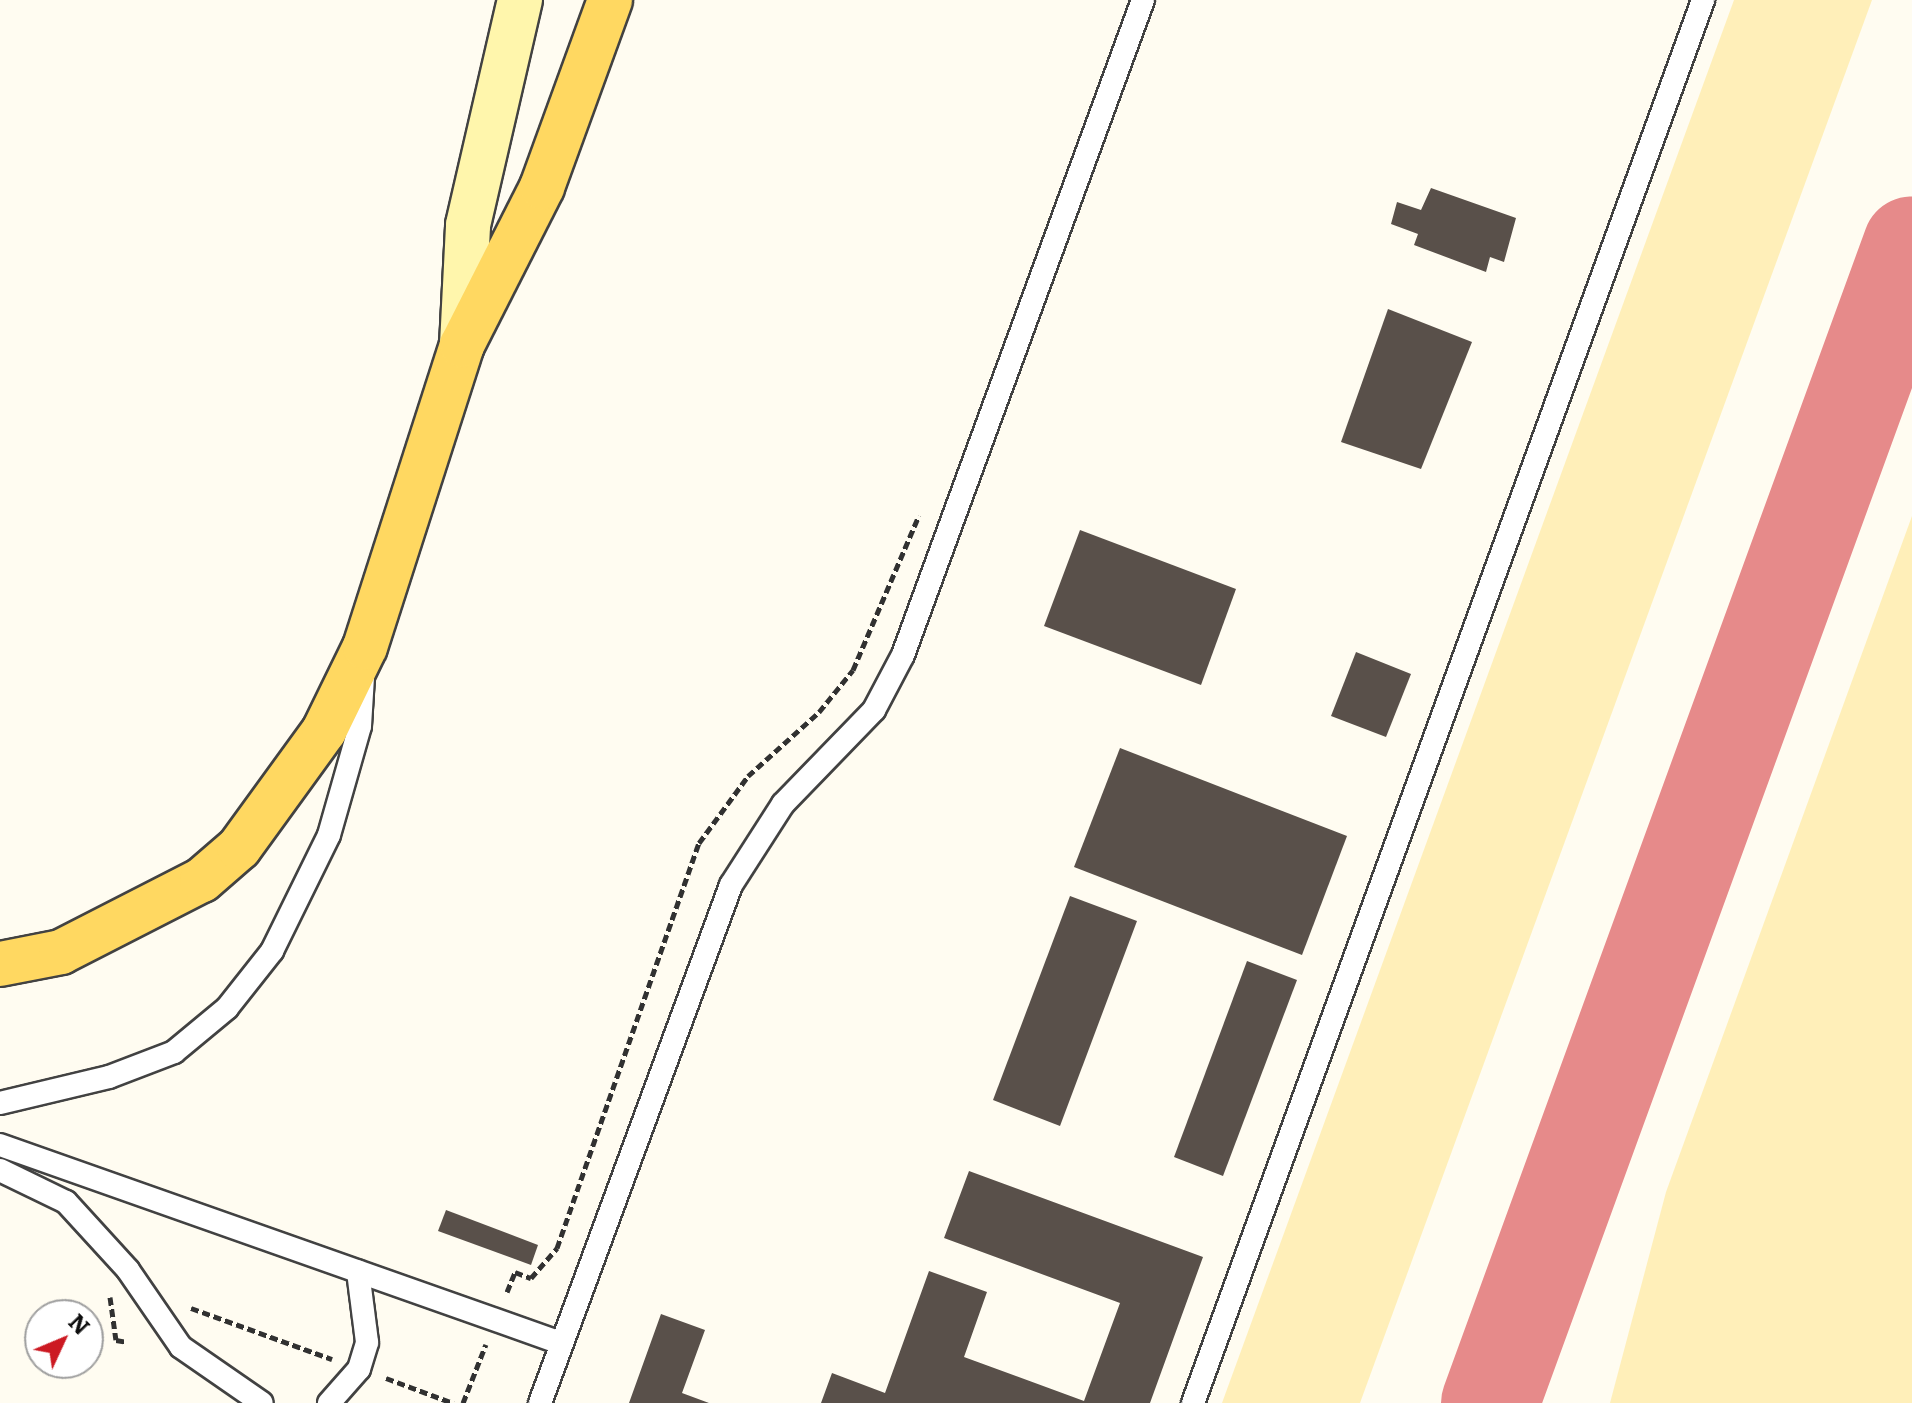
<!DOCTYPE html>
<style>
body{margin:0}
#map{position:relative;width:1912px;height:1403px;overflow:hidden;background:#fffcf1;font-family:Literata,serif}
div>[style]{position:absolute}
.sand>*{inset:0;background:#ffefb9}
.taxiway>*{height:98px;margin:-49px;padding:0 49px;transform-origin:49px;border-radius:49px;background:#e68a8a}
.building>*{inset:0;background:#59504a}
.path>*{height:5px;margin-top:-2.5px;transform-origin:0;background:repeating-linear-gradient(90deg,#313131 0 8px,transparent 0 12px)}
.roads{filter:drop-shadow(2px 0 #424242) drop-shadow(-2px 0 #424242) drop-shadow(0 2px #424242) drop-shadow(0 -2px #424242)}
.lane>*{height:22px;margin:-11px;padding:0 11px;transform-origin:11px;border-radius:11px;background:#fff}
.secondary>*{height:44px;margin:-22px;padding:0 22px;transform-origin:22px;border-radius:22px;background:#fff6ac}
.primary>*{height:44px;margin:-22px;padding:0 22px;transform-origin:22px;border-radius:22px;background:#ffd861}
span{translate:-50% -50%;white-space:nowrap;text-align:center;line-height:1.15;-webkit-text-stroke:8px #fff;paint-order:stroke}
.north{position:absolute;left:24px;top:1299px;width:80px;height:80px;box-sizing:border-box;background:#fff;border:2px solid #9f9f9f;border-radius:50%;rotate:46deg;font-size:22px;font-weight:700;line-height:32px;text-align:center;color:#0f0f0f}
.north::after{content:'';display:block;margin:auto;width:28px;height:36px;background:#cc1922;clip-path:polygon(50% 0,100% 100%,50% 72%,0 100%)}
</style>
<div id="map">
<div class="sand">
<i style="clip-path:polygon(1734px 0,1872px 0,1360px 1403px,1222px 1403px)"></i>
<i style="clip-path:polygon(1912px 516px,1912px 1403px,1610px 1403px,1666px 1192px)"></i>
</div>
<div class="taxiway">
<i style="left:1490px;top:1403px;width:1232px;rotate:-69.98deg"></i>
</div>
<div class="building">
<i style="clip-path:polygon(1431px 188px,1516px 218px,1504px 262px,1490px 257px,1486px 272px,1414px 245px,1418px 234px,1391px 224px,1397px 202px,1421px 210px)"></i>
<i style="clip-path:polygon(1388px 309px,1472px 342px,1421px 469px,1341px 442px)"></i>
<i style="clip-path:polygon(1080px 530px,1236px 589px,1201px 685px,1044px 626px)"></i>
<i style="clip-path:polygon(1356px 652px,1411px 674px,1386px 737px,1331px 716px)"></i>
<i style="clip-path:polygon(1120px 748px,1347px 836px,1302px 955px,1074px 867px)"></i>
<i style="clip-path:polygon(1070px 896px,1137px 921px,1060px 1126px,993px 1100px)"></i>
<i style="clip-path:polygon(1247px 961px,1297px 980px,1223px 1176px,1174px 1157px)"></i>
<i style="clip-path:polygon(969px 1171px,1203px 1257px,1150px 1403px,821px 1403px,832px 1373px,885px 1393px,929px 1271px,987px 1292px,964px 1357px,1084px 1401px,1120px 1303px,944px 1238px)"></i>
<i style="clip-path:polygon(446px 1210px,538px 1245px,531px 1265px,438px 1231px)"></i>
<i style="clip-path:polygon(661px 1314px,705px 1330px,682px 1393px,709px 1403px,629px 1403px)"></i>
</div>
<div class="path">
<i style="left:507px;top:1292px;width:22px;rotate:-68deg"></i>
<i style="left:515px;top:1272px;width:17px;rotate:21deg"></i>
<i style="left:531px;top:1278px;width:40px;rotate:-49deg"></i>
<i style="left:557px;top:1248px;width:429px;rotate:-70.7deg"></i>
<i style="left:699px;top:843px;width:83px;rotate:-53.8deg"></i>
<i style="left:748px;top:776px;width:96px;rotate:-42deg"></i>
<i style="left:819px;top:712px;width:54px;rotate:-51deg"></i>
<i style="left:853px;top:670px;width:168px;rotate:-66.9deg"></i>
<i style="left:110px;top:1297px;width:43px;rotate:82.1deg"></i>
<i style="left:116px;top:1340px;width:11px;rotate:10deg"></i>
<i style="left:191px;top:1308px;width:150px;rotate:19.9deg"></i>
<i style="left:386px;top:1378px;width:72px;rotate:20.5deg"></i>
<i style="left:463px;top:1403px;width:63px;rotate:-68.7deg"></i>
</div>
<div class="roads">
<div class="lane">
<i style="left:0;top:1103px;width:112px;rotate:-13.4deg"></i>
<i style="left:109px;top:1077px;width:70px;rotate:-21deg"></i>
<i style="left:174px;top:1052px;width:69px;rotate:-39.7deg"></i>
<i style="left:227px;top:1008px;width:73px;rotate:-51.7deg"></i>
<i style="left:272px;top:951px;width:129px;rotate:-63.8deg"></i>
<i style="left:329px;top:835px;width:113px;rotate:-74.1deg"></i>
<i style="left:360px;top:726px;width:49px;rotate:-86.5deg"></i>
<i style="left:0;top:1145px;width:595px;rotate:19.44deg"></i>
<i style="left:0;top:1170px;width:73px;rotate:25.9deg"></i>
<i style="left:66px;top:1202px;width:92px;rotate:47.6deg"></i>
<i style="left:128px;top:1270px;width:93px;rotate:55.5deg"></i>
<i style="left:181px;top:1347px;width:98px;rotate:34.7deg"></i>
<i style="left:329px;top:1403px;width:45px;rotate:-48.6deg"></i>
<i style="left:359px;top:1369px;width:28px;rotate:-73deg"></i>
<i style="left:367px;top:1342px;width:71px;rotate:-97.3deg"></i>
<i style="left:540px;top:1403px;width:552px;rotate:-69.76deg"></i>
<i style="left:731px;top:885px;width:96px;rotate:-57.3deg"></i>
<i style="left:783px;top:804px;width:131px;rotate:-45.9deg"></i>
<i style="left:874px;top:710px;width:62px;rotate:-62.2deg"></i>
<i style="left:903px;top:655px;width:698px;rotate:-69.88deg"></i>
<i style="left:1193px;top:1403px;width:1493px;rotate:-70.02deg"></i>
</div>
<div class="secondary">
<i style="left:462px;top:345px;width:120px;rotate:-87.1deg"></i>
<i style="left:468px;top:225px;width:231px;rotate:-77deg"></i>
</div>
<div class="primary">
<i style="left:0;top:964px;width:62px;rotate:-11.1deg"></i>
<i style="left:61px;top:952px;width:158px;rotate:-27.1deg"></i>
<i style="left:202px;top:880px;width:49px;rotate:-40.9deg"></i>
<i style="left:239px;top:848px;width:145px;rotate:-54deg"></i>
<i style="left:324px;top:731px;width:93px;rotate:-64deg"></i>
<i style="left:365px;top:647px;width:317px;rotate:-72.2deg"></i>
<i style="left:462px;top:345px;width:177px;rotate:-63.1deg"></i>
<i style="left:542px;top:187px;width:199px;rotate:-70deg"></i>
</div>
</div>
<div class="north">N</div>
</div>
